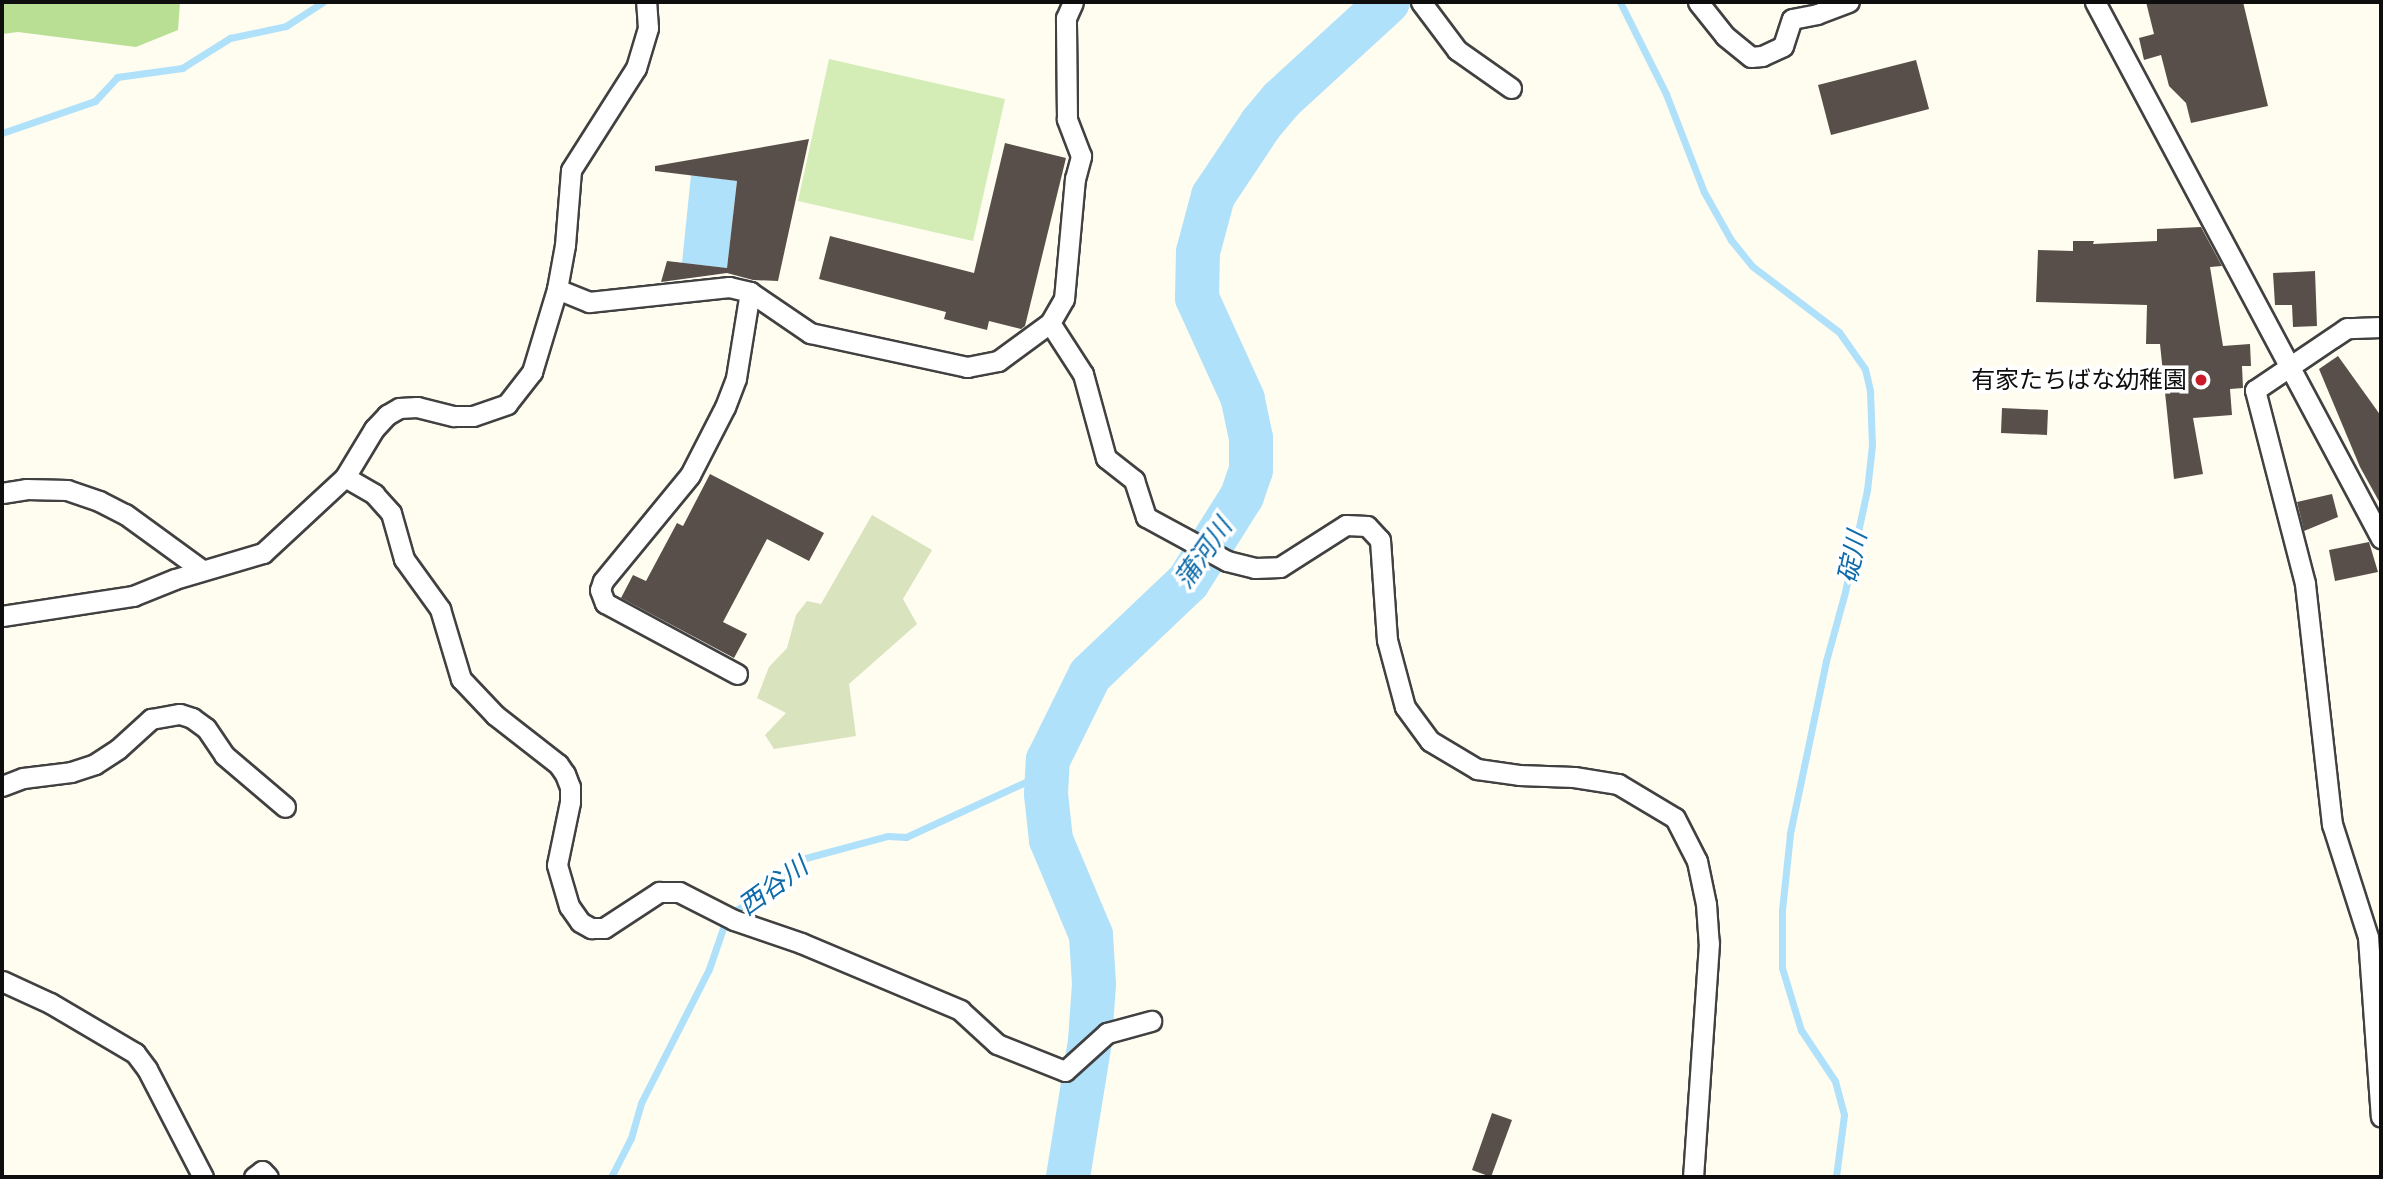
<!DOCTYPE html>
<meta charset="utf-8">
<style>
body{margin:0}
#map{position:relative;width:2383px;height:1179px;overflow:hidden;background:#fffcf0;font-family:"IBM Plex Serif","Noto Sans JP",serif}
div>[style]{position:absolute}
.green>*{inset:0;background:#d4edb6}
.forest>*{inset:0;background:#b8df94}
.cemetery>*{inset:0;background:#d9e3be}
.water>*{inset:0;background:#b0e1fb}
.stream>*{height:7px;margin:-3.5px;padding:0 3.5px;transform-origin:3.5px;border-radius:3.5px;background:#b0e1fb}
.river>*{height:44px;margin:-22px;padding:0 22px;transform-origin:22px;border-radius:22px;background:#b0e1fb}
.building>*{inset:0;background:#584f4a}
.roads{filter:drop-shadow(2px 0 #414141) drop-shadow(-2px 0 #414141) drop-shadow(0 2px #414141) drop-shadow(0 -2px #414141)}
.street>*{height:19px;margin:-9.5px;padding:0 9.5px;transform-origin:9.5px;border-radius:9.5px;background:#fff}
.dots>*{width:19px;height:19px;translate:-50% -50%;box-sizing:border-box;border:4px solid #fff;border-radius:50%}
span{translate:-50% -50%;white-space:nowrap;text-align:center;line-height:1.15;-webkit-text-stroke:7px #fff;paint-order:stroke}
.poi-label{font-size:24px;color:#0e0e0e}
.right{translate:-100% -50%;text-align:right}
.water-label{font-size:26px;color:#0d6baa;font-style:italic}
.frame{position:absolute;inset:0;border:4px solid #0e0e0e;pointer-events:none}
</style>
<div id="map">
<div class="green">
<i style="clip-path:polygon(829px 59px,1005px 99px,973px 241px,798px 201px)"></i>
</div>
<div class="forest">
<i style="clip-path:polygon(2px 2px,180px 2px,178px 30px,136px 47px,18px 32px,2px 34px)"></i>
</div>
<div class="cemetery">
<i style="clip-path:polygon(872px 515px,932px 550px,903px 599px,917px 624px,849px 684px,856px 736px,774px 749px,765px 735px,786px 713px,757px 698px,769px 667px,787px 648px,796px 615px,807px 601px,821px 604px)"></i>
</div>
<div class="water">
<i style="clip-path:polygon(691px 175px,737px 181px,727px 268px,682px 263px)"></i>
</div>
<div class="stream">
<i style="left:1620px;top:2px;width:103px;rotate:63.4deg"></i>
<i style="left:1666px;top:94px;width:105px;rotate:68.8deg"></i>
<i style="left:1704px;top:192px;width:55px;rotate:60.6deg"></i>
<i style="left:1731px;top:240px;width:33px;rotate:51deg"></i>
<i style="left:1752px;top:266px;width:109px;rotate:37.2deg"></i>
<i style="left:1839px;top:332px;width:45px;rotate:54.9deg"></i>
<i style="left:1865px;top:369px;width:23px;rotate:77deg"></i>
<i style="left:1870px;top:391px;width:54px;rotate:87.9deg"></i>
<i style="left:1872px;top:445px;width:45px;rotate:96.3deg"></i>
<i style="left:1867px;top:490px;width:104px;rotate:102.2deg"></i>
<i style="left:1845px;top:592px;width:72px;rotate:105.4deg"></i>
<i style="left:1826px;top:661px;width:177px;rotate:101.8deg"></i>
<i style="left:1790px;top:834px;width:76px;rotate:96deg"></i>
<i style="left:1782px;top:910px;width:58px;rotate:90deg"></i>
<i style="left:1782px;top:968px;width:65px;rotate:73deg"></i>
<i style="left:1801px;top:1030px;width:61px;rotate:56.3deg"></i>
<i style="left:1835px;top:1081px;width:35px;rotate:75deg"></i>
<i style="left:1844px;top:1115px;width:63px;rotate:97.4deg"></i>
<i style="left:2px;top:133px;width:98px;rotate:-19deg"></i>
<i style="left:95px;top:101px;width:33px;rotate:-47deg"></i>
<i style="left:117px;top:77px;width:66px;rotate:-7.9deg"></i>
<i style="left:182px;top:68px;width:57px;rotate:-32deg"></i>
<i style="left:230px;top:38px;width:57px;rotate:-12.1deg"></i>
<i style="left:286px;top:26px;width:44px;rotate:-33deg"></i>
<i style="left:611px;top:1177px;width:44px;rotate:-62.9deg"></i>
<i style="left:631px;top:1138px;width:36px;rotate:-74deg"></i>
<i style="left:641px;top:1103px;width:150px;rotate:-63.1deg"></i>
<i style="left:709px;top:969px;width:43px;rotate:-71.1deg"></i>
<i style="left:723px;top:928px;width:22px;rotate:-54deg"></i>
<i style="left:736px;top:910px;width:38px;rotate:-29deg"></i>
<i style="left:769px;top:892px;width:31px;rotate:-52deg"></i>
<i style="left:788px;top:868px;width:17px;rotate:-33deg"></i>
<i style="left:802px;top:859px;width:89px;rotate:-15deg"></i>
<i style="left:888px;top:836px;width:18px;rotate:3deg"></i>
<i style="left:906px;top:837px;width:153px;rotate:-24.7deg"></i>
</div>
<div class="river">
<i style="left:1068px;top:1177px;width:138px;rotate:-80.8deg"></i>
<i style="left:1090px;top:1041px;width:57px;rotate:-86deg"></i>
<i style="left:1094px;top:984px;width:49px;rotate:-93.5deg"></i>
<i style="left:1091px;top:935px;width:103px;rotate:-112.8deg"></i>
<i style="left:1051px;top:840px;width:46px;rotate:-96.2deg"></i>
<i style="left:1046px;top:794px;width:34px;rotate:-87deg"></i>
<i style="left:1048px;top:760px;width:95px;rotate:-63.7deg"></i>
<i style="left:1090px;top:675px;width:135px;rotate:-43.5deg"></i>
<i style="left:1188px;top:582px;width:102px;rotate:-57.9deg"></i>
<i style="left:1242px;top:496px;width:28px;rotate:-71deg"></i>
<i style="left:1251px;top:470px;width:32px;rotate:-90deg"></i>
<i style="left:1251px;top:438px;width:40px;rotate:-102deg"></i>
<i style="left:1243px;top:399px;width:111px;rotate:-114.5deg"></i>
<i style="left:1197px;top:298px;width:46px;rotate:-88.8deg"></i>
<i style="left:1198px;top:252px;width:58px;rotate:-75deg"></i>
<i style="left:1213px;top:196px;width:87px;rotate:-56.3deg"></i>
<i style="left:1261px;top:124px;width:31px;rotate:-50deg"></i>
<i style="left:1281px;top:100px;width:145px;rotate:-42.5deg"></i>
</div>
<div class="building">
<i style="clip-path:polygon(2146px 2px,2243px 2px,2268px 106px,2191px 123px,2186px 103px,2169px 86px,2161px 55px,2144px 60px,2139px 38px,2154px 34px)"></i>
<i style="clip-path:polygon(1916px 60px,1929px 109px,1831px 135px,1818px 85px)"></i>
<i style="clip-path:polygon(809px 139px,778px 281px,753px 280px,727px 273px,661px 282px,667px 261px,727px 268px,737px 181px,655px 171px,655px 166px)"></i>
<i style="clip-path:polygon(1005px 143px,1066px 158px,1025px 326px,1021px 329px,989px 321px,987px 330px,944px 319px,946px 312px,819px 279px,830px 236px,974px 273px)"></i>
<i style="clip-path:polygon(2201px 227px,2222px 266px,2210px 267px,2223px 346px,2250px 344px,2251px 366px,2242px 366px,2243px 388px,2230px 389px,2232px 415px,2193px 418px,2203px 474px,2174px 479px,2160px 344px,2146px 344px,2147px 305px,2036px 302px,2038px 250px,2073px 251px,2073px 241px,2094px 241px,2093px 244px,2157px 241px,2157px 229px)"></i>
<i style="clip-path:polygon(2315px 271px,2317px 326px,2293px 327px,2292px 305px,2275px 305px,2273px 273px)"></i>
<i style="clip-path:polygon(2338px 356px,2381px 416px,2381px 505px,2360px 467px,2319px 369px)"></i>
<i style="clip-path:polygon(2002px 408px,2048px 410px,2047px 435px,2001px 433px)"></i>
<i style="clip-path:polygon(710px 474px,824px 533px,809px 561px,767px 539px,723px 622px,747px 634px,734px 658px,621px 598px,633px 575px,646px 581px,677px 523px,683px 526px)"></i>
<i style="clip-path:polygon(2332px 494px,2338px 517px,2304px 531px,2297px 502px)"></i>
<i style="clip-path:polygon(2369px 542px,2378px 572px,2335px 581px,2329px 550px)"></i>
<i style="clip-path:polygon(1492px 1113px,1512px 1120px,1491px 1177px,1472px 1170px)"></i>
</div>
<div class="roads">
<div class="street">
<i style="left:1421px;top:2px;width:60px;rotate:53.1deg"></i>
<i style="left:1457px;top:50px;width:66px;rotate:35.1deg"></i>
<i style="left:1698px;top:2px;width:43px;rotate:51.5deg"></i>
<i style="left:1725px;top:36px;width:33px;rotate:39deg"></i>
<i style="left:1751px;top:57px;width:11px;rotate:-5deg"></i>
<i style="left:1762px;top:56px;width:23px;rotate:-25deg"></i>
<i style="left:1783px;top:46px;width:28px;rotate:-72deg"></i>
<i style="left:1792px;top:19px;width:25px;rotate:-11deg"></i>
<i style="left:1817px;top:14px;width:34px;rotate:-21deg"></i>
<i style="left:2095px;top:2px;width:608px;rotate:61.92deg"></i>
<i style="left:557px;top:289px;width:35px;rotate:22deg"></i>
<i style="left:589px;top:302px;width:141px;rotate:-6.1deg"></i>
<i style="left:729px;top:287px;width:22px;rotate:13deg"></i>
<i style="left:750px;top:292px;width:73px;rotate:34.3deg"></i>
<i style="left:810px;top:333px;width:161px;rotate:12.2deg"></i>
<i style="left:967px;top:367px;width:32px;rotate:-11deg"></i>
<i style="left:998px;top:361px;width:64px;rotate:-36.2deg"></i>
<i style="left:1050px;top:323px;width:61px;rotate:57.1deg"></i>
<i style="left:1083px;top:374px;width:87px;rotate:74.7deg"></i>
<i style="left:1106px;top:458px;width:36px;rotate:38deg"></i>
<i style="left:1134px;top:480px;width:39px;rotate:72deg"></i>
<i style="left:1146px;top:517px;width:92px;rotate:28.5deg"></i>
<i style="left:1227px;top:561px;width:29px;rotate:14deg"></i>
<i style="left:1255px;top:568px;width:25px;rotate:-2deg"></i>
<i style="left:1280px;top:567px;width:78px;rotate:-32.5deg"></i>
<i style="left:1346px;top:525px;width:21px;rotate:3deg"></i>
<i style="left:1367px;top:526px;width:19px;rotate:47deg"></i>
<i style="left:1380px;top:540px;width:100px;rotate:86deg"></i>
<i style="left:1387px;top:640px;width:69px;rotate:75deg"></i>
<i style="left:1405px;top:707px;width:42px;rotate:53.7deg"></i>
<i style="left:1430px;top:741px;width:55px;rotate:30.8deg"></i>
<i style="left:1477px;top:769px;width:42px;rotate:8.1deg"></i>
<i style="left:1519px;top:775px;width:55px;rotate:2.1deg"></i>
<i style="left:1574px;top:777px;width:45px;rotate:9deg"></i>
<i style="left:1618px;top:784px;width:66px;rotate:30.8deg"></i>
<i style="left:1675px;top:818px;width:48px;rotate:62.9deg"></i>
<i style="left:1697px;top:861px;width:44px;rotate:78.2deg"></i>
<i style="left:1706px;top:904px;width:39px;rotate:86deg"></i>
<i style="left:1709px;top:943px;width:235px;rotate:93.9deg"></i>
<i style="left:1050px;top:323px;width:28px;rotate:-60deg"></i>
<i style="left:1064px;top:299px;width:121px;rotate:-84.8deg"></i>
<i style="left:1075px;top:179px;width:24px;rotate:-75deg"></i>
<i style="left:1081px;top:156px;width:40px;rotate:-111deg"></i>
<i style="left:1067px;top:119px;width:101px;rotate:-90.6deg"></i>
<i style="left:1066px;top:18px;width:17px;rotate:-66deg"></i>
<i style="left:2381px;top:327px;width:34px;rotate:178deg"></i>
<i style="left:2347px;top:328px;width:111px;rotate:146deg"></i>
<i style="left:2255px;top:390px;width:200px;rotate:75.5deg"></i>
<i style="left:2305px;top:584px;width:242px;rotate:83.6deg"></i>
<i style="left:2332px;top:824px;width:119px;rotate:72.3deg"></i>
<i style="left:2368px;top:937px;width:180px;rotate:85.9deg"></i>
<i style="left:345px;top:477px;width:34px;rotate:30deg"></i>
<i style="left:374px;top:494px;width:25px;rotate:48deg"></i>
<i style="left:391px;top:513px;width:48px;rotate:74.2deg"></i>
<i style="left:404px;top:559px;width:62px;rotate:54.2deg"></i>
<i style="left:440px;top:609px;width:73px;rotate:73.3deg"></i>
<i style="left:461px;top:679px;width:50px;rotate:46.6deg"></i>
<i style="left:495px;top:715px;width:80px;rotate:37.9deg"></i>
<i style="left:558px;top:764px;width:12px;rotate:55deg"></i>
<i style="left:565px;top:774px;width:14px;rotate:69deg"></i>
<i style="left:570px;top:787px;width:15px;rotate:90deg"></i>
<i style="left:570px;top:802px;width:64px;rotate:101.7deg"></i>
<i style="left:557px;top:865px;width:43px;rotate:73.7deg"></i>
<i style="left:569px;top:906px;width:19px;rotate:55deg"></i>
<i style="left:580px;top:922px;width:13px;rotate:29deg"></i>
<i style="left:591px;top:928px;width:13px"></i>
<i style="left:604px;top:928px;width:66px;rotate:-33.2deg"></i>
<i style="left:659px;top:892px;width:20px"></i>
<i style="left:679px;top:892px;width:62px;rotate:27deg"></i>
<i style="left:734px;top:920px;width:71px;rotate:18.9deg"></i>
<i style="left:801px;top:943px;width:173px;rotate:22.8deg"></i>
<i style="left:960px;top:1010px;width:50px;rotate:42.6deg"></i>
<i style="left:997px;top:1044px;width:73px;rotate:21.7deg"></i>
<i style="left:1065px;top:1071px;width:57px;rotate:-42.1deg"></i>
<i style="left:1107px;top:1033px;width:46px;rotate:-15.3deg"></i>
<i style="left:2px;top:493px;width:24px;rotate:-9deg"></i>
<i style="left:26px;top:489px;width:41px;rotate:1.4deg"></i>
<i style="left:67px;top:490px;width:34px;rotate:19deg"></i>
<i style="left:99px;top:501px;width:29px;rotate:27deg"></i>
<i style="left:125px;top:514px;width:95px;rotate:36deg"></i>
<i style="left:2px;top:616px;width:133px;rotate:-8.7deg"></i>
<i style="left:133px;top:596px;width:45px;rotate:-22deg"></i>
<i style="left:175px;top:579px;width:92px;rotate:-16.5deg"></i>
<i style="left:263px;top:553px;width:112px;rotate:-42.8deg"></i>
<i style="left:345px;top:477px;width:56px;rotate:-58.9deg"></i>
<i style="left:374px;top:429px;width:19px;rotate:-47deg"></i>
<i style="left:387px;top:415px;width:14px;rotate:-30deg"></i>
<i style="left:399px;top:408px;width:18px;rotate:-3deg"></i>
<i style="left:417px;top:407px;width:38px;rotate:14deg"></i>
<i style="left:454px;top:416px;width:19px"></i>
<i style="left:473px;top:416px;width:36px;rotate:-19deg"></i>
<i style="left:507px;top:404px;width:41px;rotate:-52deg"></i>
<i style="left:532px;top:372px;width:87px;rotate:-73.2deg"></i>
<i style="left:557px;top:289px;width:45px;rotate:-79.7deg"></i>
<i style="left:565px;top:245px;width:75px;rotate:-85.4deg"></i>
<i style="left:571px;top:170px;width:121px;rotate:-57.5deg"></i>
<i style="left:636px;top:68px;width:42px;rotate:-73.3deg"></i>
<i style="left:648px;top:28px;width:26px;rotate:-94deg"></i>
<i style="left:737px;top:674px;width:150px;rotate:-151.7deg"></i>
<i style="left:605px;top:603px;width:14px;rotate:-111deg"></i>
<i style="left:600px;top:590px;width:9px;rotate:-72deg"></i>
<i style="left:603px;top:581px;width:137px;rotate:-50.6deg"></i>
<i style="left:690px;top:475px;width:76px;rotate:-62.8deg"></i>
<i style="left:725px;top:407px;width:31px;rotate:-69deg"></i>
<i style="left:736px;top:378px;width:87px;rotate:-80.8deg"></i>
<i style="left:2px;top:786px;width:22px;rotate:-21deg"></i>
<i style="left:23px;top:778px;width:48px;rotate:-7.1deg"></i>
<i style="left:71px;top:772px;width:25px;rotate:-18deg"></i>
<i style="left:95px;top:764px;width:27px;rotate:-33deg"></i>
<i style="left:118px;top:749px;width:45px;rotate:-42.3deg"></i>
<i style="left:151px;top:719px;width:29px;rotate:-10deg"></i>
<i style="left:180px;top:714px;width:13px;rotate:18deg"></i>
<i style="left:192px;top:718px;width:17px;rotate:36deg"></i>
<i style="left:206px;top:728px;width:32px;rotate:56deg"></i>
<i style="left:224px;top:755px;width:80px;rotate:40.4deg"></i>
<i style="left:2px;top:981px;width:53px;rotate:24.6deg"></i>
<i style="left:50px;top:1003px;width:99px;rotate:30.5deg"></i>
<i style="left:135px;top:1053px;width:20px;rotate:53deg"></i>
<i style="left:147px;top:1069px;width:122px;rotate:62.6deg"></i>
<i style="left:254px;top:1177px;width:10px;rotate:-37deg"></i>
<i style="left:262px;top:1171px;width:8px;rotate:45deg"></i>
</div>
</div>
<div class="dots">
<i style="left:2201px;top:380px;background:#ca1b2a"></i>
</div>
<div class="poi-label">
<span class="right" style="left:2187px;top:380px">有家たちばな幼稚園</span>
</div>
<div class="water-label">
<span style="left:1203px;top:553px;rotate:-55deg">蒲河川</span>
<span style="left:1852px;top:557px;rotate:-78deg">碇川</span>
<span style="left:773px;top:886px;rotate:-36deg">西谷川</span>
</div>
<div class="frame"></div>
</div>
